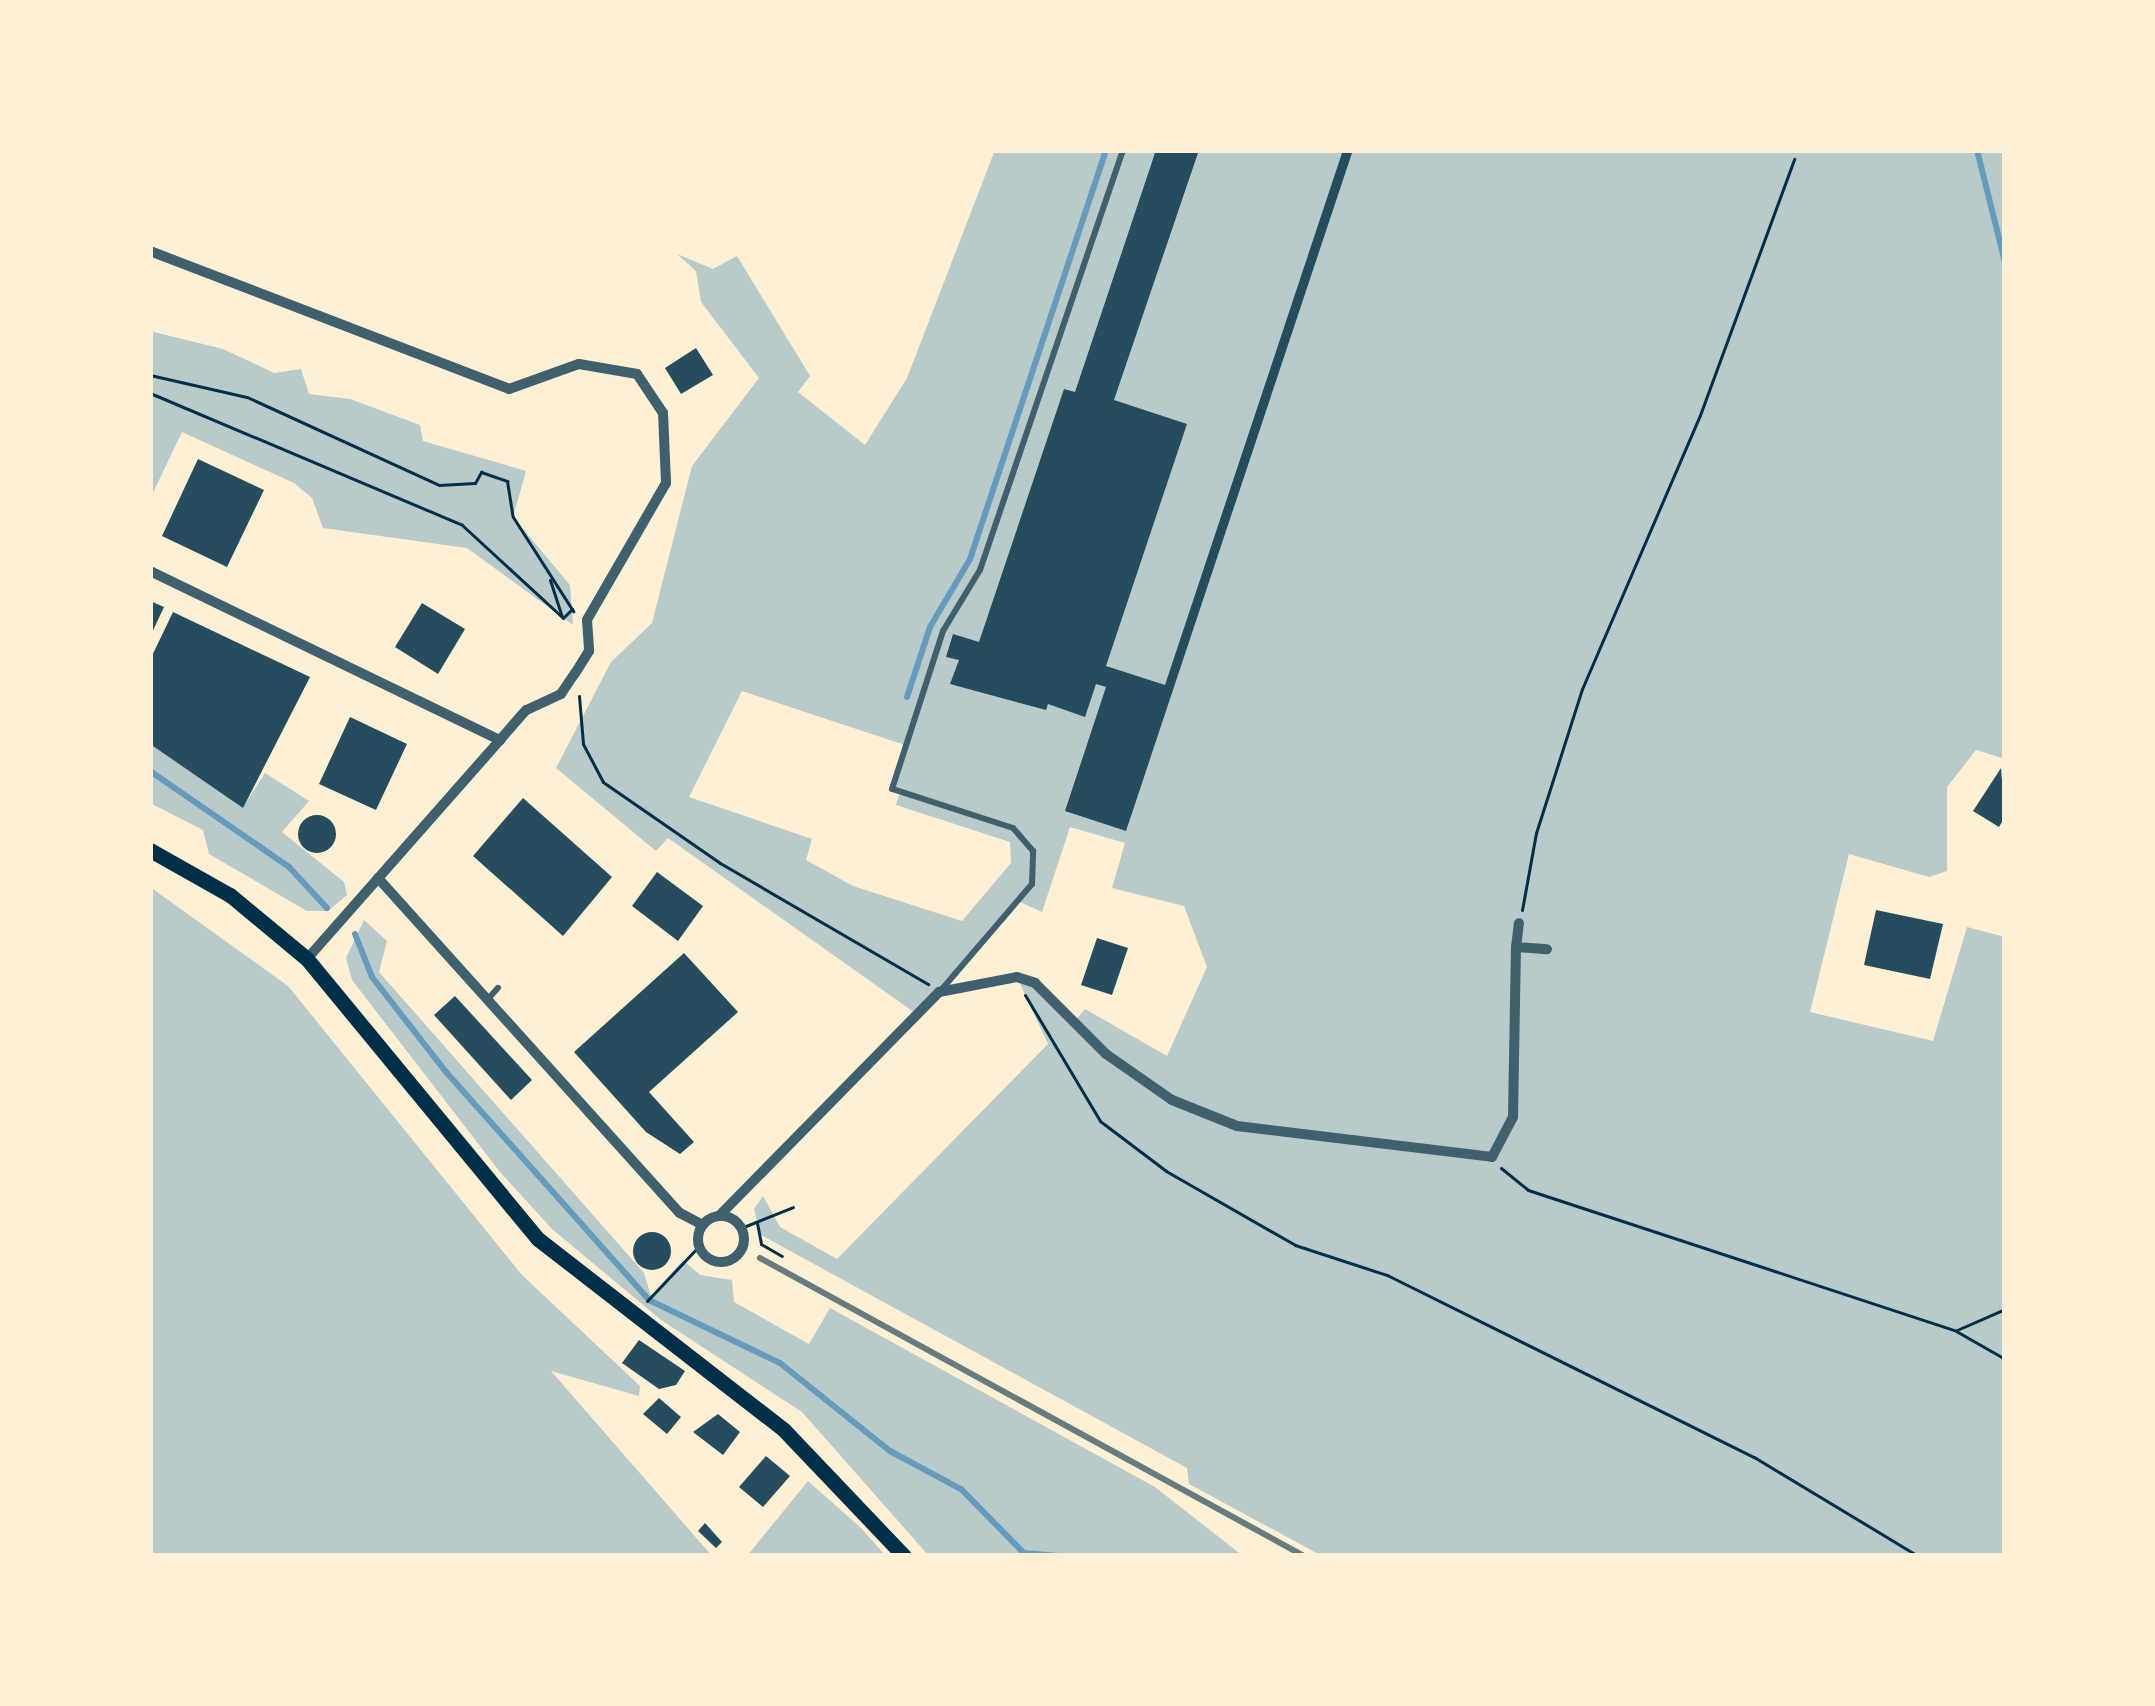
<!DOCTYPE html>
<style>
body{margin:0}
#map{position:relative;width:2155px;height:1706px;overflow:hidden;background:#fdf0d5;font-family:"Sofia Sans Condensed",sans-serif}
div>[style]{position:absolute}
.green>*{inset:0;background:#b9caca}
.stream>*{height:6px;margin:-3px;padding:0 3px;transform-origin:3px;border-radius:3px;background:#669bbc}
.building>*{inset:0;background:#264d5e}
.round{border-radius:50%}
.path>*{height:3px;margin:-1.5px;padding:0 1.5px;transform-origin:1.5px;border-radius:1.5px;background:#003049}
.service>*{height:6px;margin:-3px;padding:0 3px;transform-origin:3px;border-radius:3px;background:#3f606c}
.minor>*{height:10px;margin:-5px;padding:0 5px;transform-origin:5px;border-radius:5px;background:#3f606c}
.minor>.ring{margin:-5px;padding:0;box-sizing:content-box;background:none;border:10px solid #3f606c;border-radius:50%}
.secondary>*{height:15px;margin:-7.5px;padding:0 7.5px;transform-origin:7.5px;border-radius:7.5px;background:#003049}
.rail>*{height:6px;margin:-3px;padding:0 3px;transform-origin:3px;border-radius:3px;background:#657d81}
span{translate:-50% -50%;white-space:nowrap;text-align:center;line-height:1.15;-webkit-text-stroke:10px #fdf0d5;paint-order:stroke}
.frame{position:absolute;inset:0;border:153px solid #fdf0d5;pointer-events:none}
</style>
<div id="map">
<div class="green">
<i style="clip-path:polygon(evenodd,995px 150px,2005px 150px,2005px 759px,1976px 750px,1947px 787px,1947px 871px,1929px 877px,1849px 854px,1810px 1012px,1933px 1041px,1967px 927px,2005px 937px,2005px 1556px,1322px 1556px,1189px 1484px,1187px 1468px,761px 1235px,754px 1209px,763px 1196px,780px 1227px,837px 1259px,1048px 1044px,1017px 977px,1035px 983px,1075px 1021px,1085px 1009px,1167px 1056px,1207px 967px,1184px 906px,1112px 888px,1125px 843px,1070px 827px,1042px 912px,1018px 901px,918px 1015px,668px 838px,656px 851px,556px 768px,611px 662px,652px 623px,692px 466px,759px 378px,701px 302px,696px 271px,677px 254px,713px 269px,737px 256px,810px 376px,798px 392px,865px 445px,907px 378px,995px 150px,742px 691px,905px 745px,892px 789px,900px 792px,896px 805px,1010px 842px,1011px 863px,962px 921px,853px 886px,806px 860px,812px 839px,689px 797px,742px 691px)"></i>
<i style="clip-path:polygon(150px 331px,223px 349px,274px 373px,301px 369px,309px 394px,350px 399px,420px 425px,423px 441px,526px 471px,513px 517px,570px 585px,573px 625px,467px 548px,323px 528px,312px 498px,294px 483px,182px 432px,150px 499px)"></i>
<i style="clip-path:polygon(150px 744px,243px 807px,265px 773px,309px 801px,282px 832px,344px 882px,347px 895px,328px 911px,307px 911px,209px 854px,203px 830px,150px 803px)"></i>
<i style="clip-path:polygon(150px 887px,288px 986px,522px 1275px,640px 1386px,639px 1396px,551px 1371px,712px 1556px,150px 1556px)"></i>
<i style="clip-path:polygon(364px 920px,387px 941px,379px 972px,644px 1273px,651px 1296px,683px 1260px,700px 1275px,732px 1280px,734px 1302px,809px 1344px,830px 1308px,1155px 1487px,1243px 1556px,929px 1556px,802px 1412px,661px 1320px,552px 1229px,500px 1172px,352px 980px,346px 958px)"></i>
<i style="clip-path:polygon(808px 1481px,860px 1527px,886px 1556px,747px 1556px)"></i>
</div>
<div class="stream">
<i style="left:1977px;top:150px;width:115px;rotate:76deg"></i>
<i style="left:907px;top:697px;width:74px;rotate:-71.8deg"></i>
<i style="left:930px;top:627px;width:79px;rotate:-59.5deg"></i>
<i style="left:970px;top:559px;width:431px;rotate:-71.6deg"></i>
<i style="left:150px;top:771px;width:169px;rotate:34.6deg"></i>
<i style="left:289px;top:867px;width:56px;rotate:47.2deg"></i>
<i style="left:355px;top:934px;width:46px;rotate:68.4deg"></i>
<i style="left:372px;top:977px;width:120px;rotate:52.1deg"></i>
<i style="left:446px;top:1072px;width:305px;rotate:48.3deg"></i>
<i style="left:649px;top:1300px;width:145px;rotate:25.7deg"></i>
<i style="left:780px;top:1363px;width:141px;rotate:38.7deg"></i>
<i style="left:890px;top:1451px;width:81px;rotate:28.2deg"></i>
<i style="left:961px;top:1489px;width:90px;rotate:45.5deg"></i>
<i style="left:1024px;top:1553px;width:35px;rotate:5deg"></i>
</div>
<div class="building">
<i style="clip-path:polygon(1156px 150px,1199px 150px,1114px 400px,1187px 424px,1106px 666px,1165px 685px,1343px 150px,1353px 150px,1126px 831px,1065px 811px,1106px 687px,1096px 684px,1085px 717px,1048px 704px,1046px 710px,950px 684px,959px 660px,946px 657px,953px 634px,979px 642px,1064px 389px,1075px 392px)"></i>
<i style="clip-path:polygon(696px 348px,713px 375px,681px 394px,665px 368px)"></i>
<i style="clip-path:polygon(198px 459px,264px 490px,227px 567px,162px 536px)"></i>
<i style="clip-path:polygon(150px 601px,164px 607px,150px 637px)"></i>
<i style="clip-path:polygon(422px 603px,465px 629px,438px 674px,395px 647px)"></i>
<i style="clip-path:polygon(173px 612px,310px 677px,243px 808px,150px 744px,150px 660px)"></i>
<i style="clip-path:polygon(350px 717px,407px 744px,376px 810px,319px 784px)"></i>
<i style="clip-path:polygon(2001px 768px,2005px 817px,1999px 827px,1973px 811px)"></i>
<i style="clip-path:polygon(523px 798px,612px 877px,563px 936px,473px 856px)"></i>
<i class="round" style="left:298px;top:815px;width:38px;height:38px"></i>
<i style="clip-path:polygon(657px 872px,703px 906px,678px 941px,632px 906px)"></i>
<i style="clip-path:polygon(1876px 910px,1943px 924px,1930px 979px,1864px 965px)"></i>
<i style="clip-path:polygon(1097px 938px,1128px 948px,1112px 995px,1081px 985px)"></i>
<i style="clip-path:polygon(684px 953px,738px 1012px,649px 1092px,694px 1142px,680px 1154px,646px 1132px,574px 1052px)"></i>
<i style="clip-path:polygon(455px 996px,532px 1080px,511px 1100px,434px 1015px)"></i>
<i class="round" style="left:633px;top:1232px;width:38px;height:38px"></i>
<i style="clip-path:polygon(639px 1340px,685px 1371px,676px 1385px,659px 1389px,622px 1363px)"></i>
<i style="clip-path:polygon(659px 1398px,681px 1417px,667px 1434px,643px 1414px)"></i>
<i style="clip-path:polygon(718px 1414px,740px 1432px,723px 1455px,693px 1432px)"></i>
<i style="clip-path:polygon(766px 1456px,790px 1476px,763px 1507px,739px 1487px)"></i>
<i style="clip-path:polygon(705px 1523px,722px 1542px,716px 1548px,698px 1531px)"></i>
</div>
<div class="path">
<i style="left:150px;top:375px;width:99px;rotate:12.8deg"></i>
<i style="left:247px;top:397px;width:211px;rotate:24.6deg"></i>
<i style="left:439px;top:485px;width:36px;rotate:-3deg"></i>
<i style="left:475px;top:483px;width:13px;rotate:-61deg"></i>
<i style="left:481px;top:472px;width:28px;rotate:19deg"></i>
<i style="left:507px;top:481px;width:36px;rotate:81deg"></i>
<i style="left:513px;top:517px;width:112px;rotate:57.4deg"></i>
<i style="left:150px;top:393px;width:339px;rotate:22.9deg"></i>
<i style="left:462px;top:525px;width:137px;rotate:42.6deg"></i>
<i style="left:563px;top:618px;width:13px;rotate:-45deg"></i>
<i style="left:550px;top:580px;width:38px;rotate:72deg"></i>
<i style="left:579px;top:696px;width:48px;rotate:85.2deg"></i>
<i style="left:583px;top:744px;width:43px;rotate:62.2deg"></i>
<i style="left:603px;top:782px;width:142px;rotate:34.7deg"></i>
<i style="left:720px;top:863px;width:241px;rotate:30.2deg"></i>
<i style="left:1522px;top:910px;width:78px;rotate:-79.7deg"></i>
<i style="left:1536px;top:833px;width:151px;rotate:-72.3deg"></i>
<i style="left:1582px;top:689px;width:298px;rotate:-66.7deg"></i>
<i style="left:1700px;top:415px;width:273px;rotate:-69.8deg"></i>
<i style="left:1025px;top:995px;width:147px;rotate:59.2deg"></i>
<i style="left:1100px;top:1121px;width:83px;rotate:37.1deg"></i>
<i style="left:1166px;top:1171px;width:149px;rotate:29.8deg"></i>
<i style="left:1295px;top:1245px;width:97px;rotate:18.1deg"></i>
<i style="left:1387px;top:1275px;width:410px;rotate:26.4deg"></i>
<i style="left:1754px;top:1457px;width:192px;rotate:31.1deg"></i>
<i style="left:1501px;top:1168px;width:35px;rotate:39deg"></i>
<i style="left:1528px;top:1190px;width:451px;rotate:18.2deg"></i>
<i style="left:1956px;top:1331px;width:56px;rotate:29.7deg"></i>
<i style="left:757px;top:1223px;width:21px;rotate:79deg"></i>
<i style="left:761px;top:1244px;width:24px;rotate:30deg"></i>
<i style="left:741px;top:1228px;width:56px;rotate:-22deg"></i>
<i style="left:647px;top:1301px;width:76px;rotate:-46.6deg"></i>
<i style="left:1957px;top:1330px;width:52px;rotate:-23.6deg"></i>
</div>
<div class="service">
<i style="left:942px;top:989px;width:138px;rotate:-49.4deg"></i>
<i style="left:1032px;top:884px;width:33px;rotate:-88deg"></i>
<i style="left:1033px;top:851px;width:30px;rotate:-131deg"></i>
<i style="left:1013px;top:828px;width:127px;rotate:-162.1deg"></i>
<i style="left:892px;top:789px;width:166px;rotate:-72.1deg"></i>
<i style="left:943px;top:631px;width:71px;rotate:-58.8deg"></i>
<i style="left:980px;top:570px;width:444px;rotate:-71.2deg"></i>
<i style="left:488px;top:999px;width:15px;rotate:-48deg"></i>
</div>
<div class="minor">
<i style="left:150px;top:251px;width:385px;rotate:21deg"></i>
<i style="left:509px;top:389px;width:74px;rotate:-19.7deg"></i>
<i style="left:579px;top:364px;width:59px;rotate:9.8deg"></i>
<i style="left:637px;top:374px;width:47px;rotate:56.3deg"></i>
<i style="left:663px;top:413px;width:70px;rotate:87.5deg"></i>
<i style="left:666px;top:483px;width:158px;rotate:120deg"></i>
<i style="left:587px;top:620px;width:31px;rotate:86deg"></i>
<i style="left:589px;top:651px;width:26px;rotate:122deg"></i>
<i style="left:575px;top:673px;width:25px;rotate:124deg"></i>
<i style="left:561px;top:694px;width:38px;rotate:155deg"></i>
<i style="left:526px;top:710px;width:40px;rotate:131deg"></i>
<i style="left:150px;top:571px;width:389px;rotate:25.8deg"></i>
<i style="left:500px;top:740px;width:292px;rotate:131.4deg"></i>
<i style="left:378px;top:878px;width:451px;rotate:48deg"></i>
<i style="left:680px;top:1213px;width:26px;rotate:28deg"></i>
<i style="left:1516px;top:947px;width:24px;rotate:-83deg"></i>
<i style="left:719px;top:1216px;width:314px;rotate:-45.5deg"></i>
<i style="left:939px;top:992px;width:79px;rotate:-10.9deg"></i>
<i style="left:1017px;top:977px;width:19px;rotate:18deg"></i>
<i style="left:1035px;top:983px;width:100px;rotate:45deg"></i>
<i style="left:1106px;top:1054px;width:80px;rotate:34.9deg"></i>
<i style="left:1172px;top:1100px;width:70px;rotate:21.8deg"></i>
<i style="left:1237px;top:1126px;width:257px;rotate:6.9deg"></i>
<i style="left:1492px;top:1157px;width:45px;rotate:-62.3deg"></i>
<i style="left:1513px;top:1117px;width:170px;rotate:-89deg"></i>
<i style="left:1516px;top:947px;width:31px;rotate:4deg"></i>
<i class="ring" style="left:698px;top:1216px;width:36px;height:36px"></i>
</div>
<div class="secondary">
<i style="left:150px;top:850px;width:92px;rotate:29.4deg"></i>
<i style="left:230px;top:895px;width:100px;rotate:39.7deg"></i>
<i style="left:307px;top:959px;width:363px;rotate:50.5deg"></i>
<i style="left:538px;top:1239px;width:311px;rotate:37.8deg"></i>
<i style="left:784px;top:1430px;width:174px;rotate:46.4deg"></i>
</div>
<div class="rail">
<i style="left:760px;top:1258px;width:620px;rotate:28.71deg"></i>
</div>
<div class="frame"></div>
</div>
